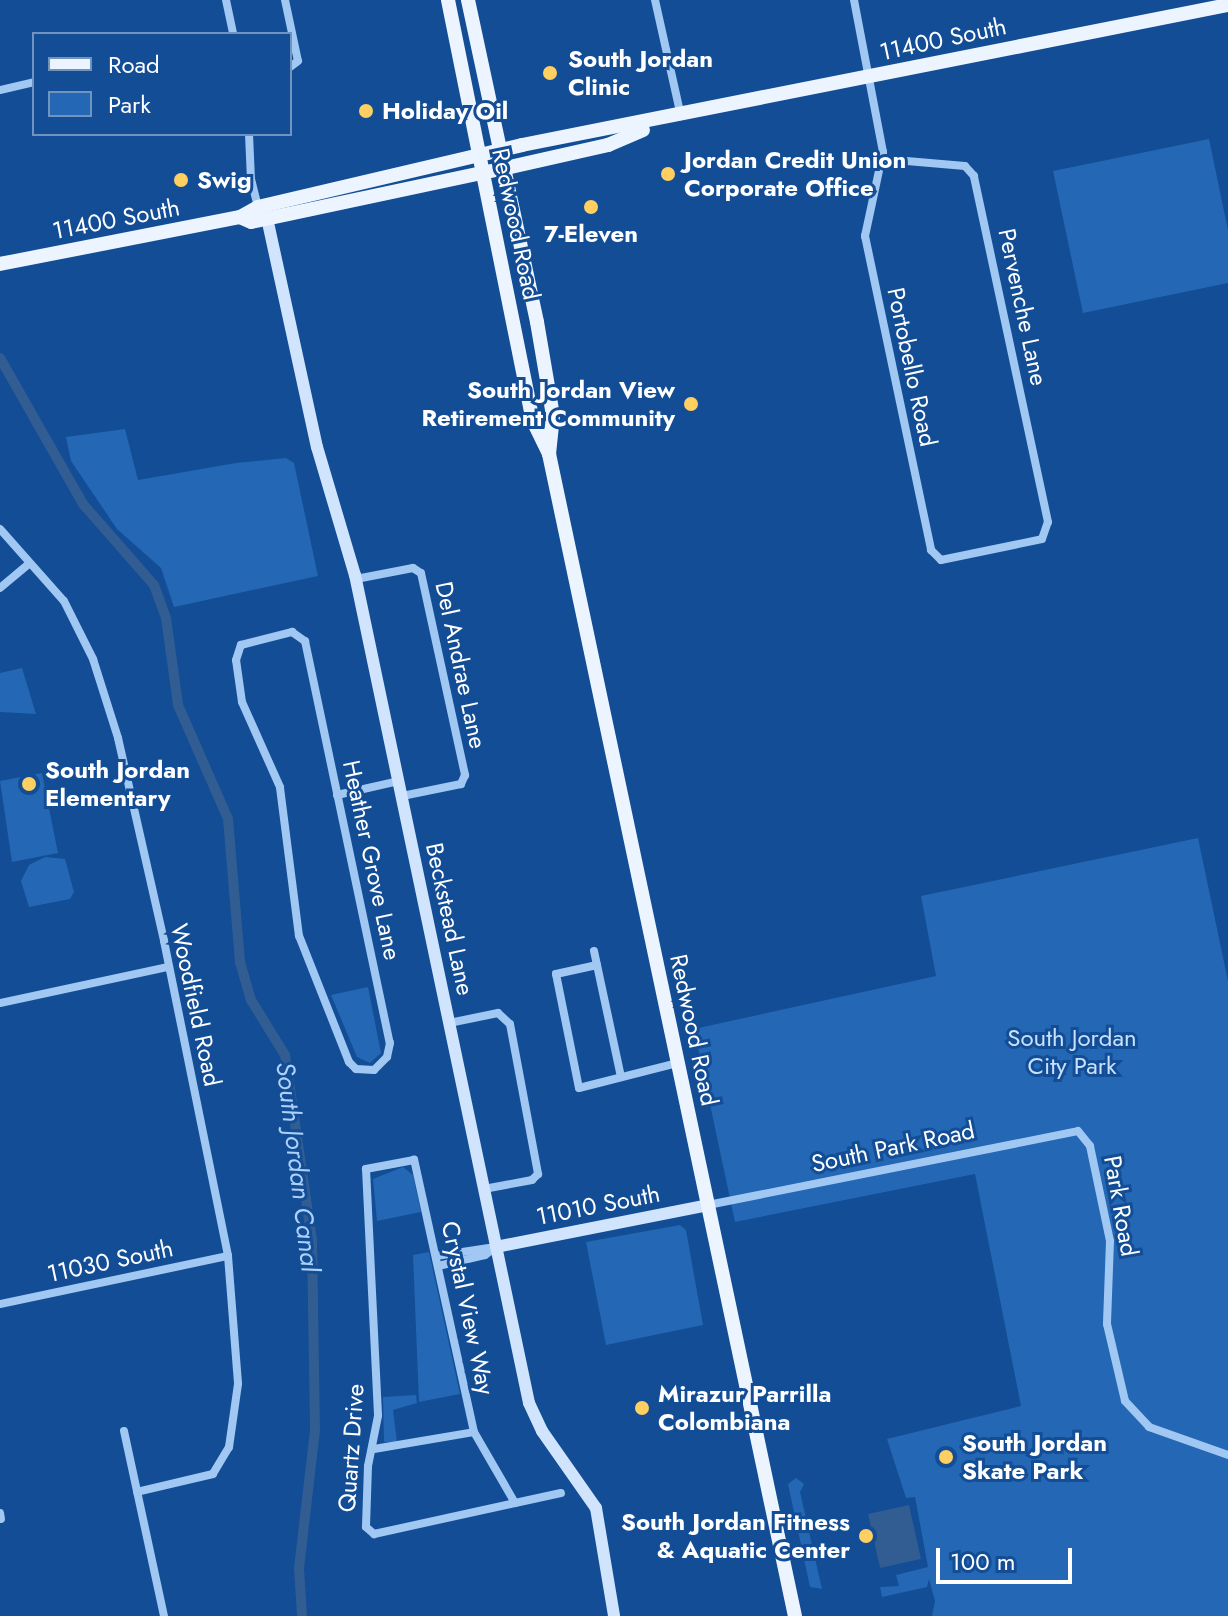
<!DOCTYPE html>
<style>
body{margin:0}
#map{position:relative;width:1228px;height:1616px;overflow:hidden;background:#124d95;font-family:Jost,sans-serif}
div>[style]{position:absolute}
.green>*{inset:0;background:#2467b4}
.water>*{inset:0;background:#325d92}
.canal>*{height:10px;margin:-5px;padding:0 5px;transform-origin:5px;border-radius:5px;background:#325d92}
.street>*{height:8px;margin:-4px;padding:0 4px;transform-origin:4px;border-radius:4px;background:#a1c7f3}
.secondary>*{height:12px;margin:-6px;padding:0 6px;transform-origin:6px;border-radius:6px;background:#d0e4fd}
.primary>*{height:14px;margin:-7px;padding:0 7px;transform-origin:7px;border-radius:7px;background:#ecf4ff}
.dots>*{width:22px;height:22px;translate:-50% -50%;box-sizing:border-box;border:4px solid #124d95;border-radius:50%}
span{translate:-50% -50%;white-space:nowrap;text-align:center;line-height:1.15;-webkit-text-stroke:6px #124d95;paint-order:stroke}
.street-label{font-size:24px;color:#fff}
.poi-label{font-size:24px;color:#fff;font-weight:700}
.left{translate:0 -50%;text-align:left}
.right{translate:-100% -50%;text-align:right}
.park-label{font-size:24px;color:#c8e1fd}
.water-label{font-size:26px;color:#add1fa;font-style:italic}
.legend{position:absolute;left:32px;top:32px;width:260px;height:104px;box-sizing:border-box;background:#124d95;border:2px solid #7194bf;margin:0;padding:10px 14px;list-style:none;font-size:24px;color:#fff}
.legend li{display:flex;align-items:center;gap:16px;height:40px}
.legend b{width:40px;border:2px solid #7194bf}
.scale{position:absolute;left:936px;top:1548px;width:136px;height:36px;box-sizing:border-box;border:4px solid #fff;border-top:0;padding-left:10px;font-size:24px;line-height:28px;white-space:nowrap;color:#fff;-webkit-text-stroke:6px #124d95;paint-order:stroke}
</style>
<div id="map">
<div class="green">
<i style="clip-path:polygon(1209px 139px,1228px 230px,1228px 283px,1083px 313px,1053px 171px)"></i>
<i style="clip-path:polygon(125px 429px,138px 480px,236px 463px,286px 458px,294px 463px,318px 576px,174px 607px,161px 568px,117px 529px,71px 461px,66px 437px)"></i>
<i style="clip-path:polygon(22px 668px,36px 714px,0 712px,0 673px)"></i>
<i style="clip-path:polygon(42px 773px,58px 853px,12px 862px,0 781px)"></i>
<i style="clip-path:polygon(1198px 838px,1228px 981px,1228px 1616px,932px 1616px,935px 1601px,929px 1579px,927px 1587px,882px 1597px,880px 1587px,899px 1586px,896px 1575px,928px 1567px,915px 1497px,906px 1498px,887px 1439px,1021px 1406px,975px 1174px,735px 1222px,694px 1029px,936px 976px,921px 896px)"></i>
<i style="clip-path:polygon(45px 857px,65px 859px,74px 892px,70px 899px,29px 907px,21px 881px,29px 865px)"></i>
<i style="clip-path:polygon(368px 987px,381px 1053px,370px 1063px,357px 1057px,331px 995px)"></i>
<i style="clip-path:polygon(403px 1167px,413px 1175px,421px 1212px,377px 1221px,373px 1179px)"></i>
<i style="clip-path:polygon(680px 1225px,686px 1230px,703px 1325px,606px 1345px,586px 1242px)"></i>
<i style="clip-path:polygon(429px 1252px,460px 1394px,419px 1402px,413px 1255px)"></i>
<i style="clip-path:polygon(416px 1395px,417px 1403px,393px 1410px,397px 1442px,384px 1442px,383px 1397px)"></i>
<i style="clip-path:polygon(796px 1478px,804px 1484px,800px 1492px,822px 1589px,810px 1587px,788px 1484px)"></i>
</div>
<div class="water">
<i style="clip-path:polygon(909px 1505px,921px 1559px,880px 1568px,868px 1514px)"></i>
</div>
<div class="canal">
<i style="left:0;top:358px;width:168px;rotate:60.4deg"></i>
<i style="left:83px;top:504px;width:108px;rotate:48.8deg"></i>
<i style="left:154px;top:585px;width:35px;rotate:70deg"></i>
<i style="left:166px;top:618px;width:88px;rotate:82.1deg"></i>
<i style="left:178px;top:705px;width:124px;rotate:66.3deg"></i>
<i style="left:228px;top:819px;width:144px;rotate:85.2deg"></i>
<i style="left:240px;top:962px;width:40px;rotate:74deg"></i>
<i style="left:251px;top:1000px;width:65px;rotate:58.3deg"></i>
<i style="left:285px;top:1055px;width:188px;rotate:81.7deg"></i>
<i style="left:312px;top:1241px;width:189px;rotate:89.1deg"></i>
<i style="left:315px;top:1430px;width:139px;rotate:96.6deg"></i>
<i style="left:299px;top:1568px;width:48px;rotate:86.4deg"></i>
</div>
<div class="street">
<i style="left:226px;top:0;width:35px;rotate:78deg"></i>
<i style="left:285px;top:0;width:62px;rotate:78deg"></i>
<i style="left:298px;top:61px;width:10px;rotate:143deg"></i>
<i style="left:655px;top:0;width:119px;rotate:77.4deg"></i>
<i style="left:854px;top:0;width:155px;rotate:79.2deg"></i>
<i style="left:883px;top:152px;width:86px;rotate:102.1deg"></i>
<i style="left:865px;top:236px;width:321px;rotate:78.1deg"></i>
<i style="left:931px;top:550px;width:14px;rotate:45deg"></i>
<i style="left:941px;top:560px;width:103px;rotate:-11.7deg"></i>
<i style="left:1042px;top:539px;width:18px;rotate:-71deg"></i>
<i style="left:1048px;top:522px;width:354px;rotate:-102.1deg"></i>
<i style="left:974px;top:176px;width:13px;rotate:-132deg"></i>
<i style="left:965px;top:166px;width:82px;rotate:-175.1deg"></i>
<i style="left:0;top:90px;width:35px;rotate:-13deg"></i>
<i style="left:249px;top:134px;width:45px;rotate:87.5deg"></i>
<i style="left:251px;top:179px;width:29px;rotate:76deg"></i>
<i style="left:0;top:529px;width:96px;rotate:48.4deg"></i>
<i style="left:64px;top:601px;width:65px;rotate:63.4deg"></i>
<i style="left:93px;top:659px;width:83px;rotate:72.4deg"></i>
<i style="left:118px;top:738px;width:208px;rotate:77.2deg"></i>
<i style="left:164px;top:941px;width:321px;rotate:78.5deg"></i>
<i style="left:228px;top:1256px;width:128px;rotate:85.5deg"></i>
<i style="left:238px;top:1384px;width:64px;rotate:98.1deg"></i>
<i style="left:229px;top:1447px;width:31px;rotate:121deg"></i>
<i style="left:213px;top:1474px;width:78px;rotate:166.7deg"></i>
<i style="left:356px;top:579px;width:58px;rotate:-10.9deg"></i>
<i style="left:413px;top:568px;width:9px;rotate:32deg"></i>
<i style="left:421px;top:573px;width:207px;rotate:77.7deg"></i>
<i style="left:465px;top:775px;width:10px;rotate:114deg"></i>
<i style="left:461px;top:784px;width:60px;rotate:168.5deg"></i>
<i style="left:0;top:588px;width:38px;rotate:-40deg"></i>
<i style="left:292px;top:632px;width:16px;rotate:35deg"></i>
<i style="left:305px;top:641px;width:411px;rotate:78.1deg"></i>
<i style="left:390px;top:1043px;width:14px;rotate:102deg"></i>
<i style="left:387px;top:1057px;width:18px;rotate:135deg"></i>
<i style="left:374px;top:1070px;width:18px;rotate:-177deg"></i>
<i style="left:356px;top:1069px;width:10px;rotate:-135deg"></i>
<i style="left:349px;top:1062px;width:136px;rotate:-111.6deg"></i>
<i style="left:299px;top:936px;width:150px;rotate:-97.3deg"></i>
<i style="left:280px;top:787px;width:93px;rotate:-114.1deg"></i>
<i style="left:242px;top:702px;width:42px;rotate:-98.1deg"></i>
<i style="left:236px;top:660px;width:16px;rotate:-72deg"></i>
<i style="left:241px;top:645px;width:53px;rotate:-14.3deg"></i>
<i style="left:337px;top:795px;width:64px;rotate:-12.7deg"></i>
<i style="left:594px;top:951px;width:129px;rotate:77.9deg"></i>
<i style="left:597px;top:965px;width:42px;rotate:167.6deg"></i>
<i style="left:556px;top:974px;width:116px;rotate:78.6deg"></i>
<i style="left:579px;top:1088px;width:102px;rotate:-14.2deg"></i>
<i style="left:0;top:1003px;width:172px;rotate:-12.1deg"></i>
<i style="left:449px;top:1023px;width:50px;rotate:-11.5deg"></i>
<i style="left:498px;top:1013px;width:16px;rotate:43deg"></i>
<i style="left:510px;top:1024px;width:153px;rotate:79.4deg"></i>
<i style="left:538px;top:1174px;width:8px;rotate:135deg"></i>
<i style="left:532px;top:1180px;width:49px;rotate:169.4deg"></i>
<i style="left:708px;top:1205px;width:377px;rotate:-11.3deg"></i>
<i style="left:1078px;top:1131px;width:19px;rotate:51deg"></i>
<i style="left:1090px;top:1146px;width:97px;rotate:78.1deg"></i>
<i style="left:1110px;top:1241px;width:83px;rotate:92.1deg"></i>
<i style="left:1107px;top:1324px;width:79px;rotate:76.8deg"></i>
<i style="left:1125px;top:1401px;width:35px;rotate:47deg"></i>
<i style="left:1149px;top:1427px;width:84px;rotate:19.5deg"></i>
<i style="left:436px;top:1256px;width:60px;rotate:-8.7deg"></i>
<i style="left:438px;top:1266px;width:48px;rotate:-13.2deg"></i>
<i style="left:485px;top:1255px;width:14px;rotate:-36deg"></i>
<i style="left:0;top:1304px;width:233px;rotate:-11.9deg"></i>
<i style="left:124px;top:1431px;width:189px;rotate:77.8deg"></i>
<i style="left:374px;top:1449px;width:101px;rotate:-9.6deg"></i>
<i style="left:515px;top:1503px;width:82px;rotate:-120deg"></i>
<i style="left:474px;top:1432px;width:279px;rotate:-102.4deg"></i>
<i style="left:414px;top:1160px;width:49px;rotate:169.4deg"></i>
<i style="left:366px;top:1169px;width:247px;rotate:87.2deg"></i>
<i style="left:378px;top:1416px;width:51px;rotate:101.3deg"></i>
<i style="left:368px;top:1466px;width:61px;rotate:91.9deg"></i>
<i style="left:366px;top:1527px;width:11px;rotate:41deg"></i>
<i style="left:374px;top:1534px;width:144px;rotate:-12.4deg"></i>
<i style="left:515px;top:1503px;width:47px;rotate:-12.3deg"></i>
<i style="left:0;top:1513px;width:6px;rotate:81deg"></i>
</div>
<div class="secondary">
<i style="left:267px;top:218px;width:234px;rotate:77.7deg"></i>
<i style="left:317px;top:447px;width:134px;rotate:73.5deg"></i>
<i style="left:355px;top:575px;width:846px;rotate:78.13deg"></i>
<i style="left:529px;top:1403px;width:31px;rotate:65deg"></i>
<i style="left:542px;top:1431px;width:94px;rotate:55deg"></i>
<i style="left:596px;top:1508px;width:109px;rotate:80.5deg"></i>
<i style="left:496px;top:1247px;width:216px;rotate:-11.2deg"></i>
</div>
<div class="primary">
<i style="left:448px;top:0;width:429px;rotate:78.6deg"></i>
<i style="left:533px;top:421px;width:37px;rotate:64deg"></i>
<i style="left:549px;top:454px;width:1188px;rotate:78.05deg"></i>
<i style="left:468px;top:0;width:329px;rotate:77.9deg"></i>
<i style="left:537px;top:322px;width:95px;rotate:80.3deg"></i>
<i style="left:553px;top:416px;width:38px;rotate:96deg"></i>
<i style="left:240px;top:217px;width:12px;rotate:24deg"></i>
<i style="left:251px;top:222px;width:261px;rotate:-12deg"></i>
<i style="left:506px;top:168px;width:105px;rotate:-12.7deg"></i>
<i style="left:608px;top:145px;width:38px;rotate:-23deg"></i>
<i style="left:0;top:264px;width:245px;rotate:-11.1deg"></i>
<i style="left:240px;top:217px;width:21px;rotate:-29deg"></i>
<i style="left:258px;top:207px;width:271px;rotate:-13.2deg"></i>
<i style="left:522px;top:145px;width:720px;rotate:-11.22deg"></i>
</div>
<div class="dots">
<i style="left:550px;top:73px;background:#ffcf62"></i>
<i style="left:366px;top:111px;background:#ffcf62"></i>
<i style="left:668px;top:174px;background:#ffcf62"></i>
<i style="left:181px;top:180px;background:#ffcf62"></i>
<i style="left:591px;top:207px;background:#ffcf62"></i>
<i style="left:691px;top:404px;background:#ffcf62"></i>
<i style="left:29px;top:784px;background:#ffcf62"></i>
<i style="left:642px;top:1408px;background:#ffcf62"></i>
<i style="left:946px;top:1457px;background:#ffcf62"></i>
<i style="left:866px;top:1536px;background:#ffcf62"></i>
</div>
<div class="street-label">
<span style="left:943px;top:39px;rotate:-12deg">11400 South</span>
<span style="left:116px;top:219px;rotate:-11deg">11400 South</span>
<span style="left:516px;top:224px;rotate:78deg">Redwood Road</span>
<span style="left:1023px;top:307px;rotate:78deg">Pervenche Lane</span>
<span style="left:912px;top:367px;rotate:78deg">Portobello Road</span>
<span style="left:461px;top:665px;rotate:78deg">Del Andrae Lane</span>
<span style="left:372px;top:860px;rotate:78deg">Heather Grove Lane</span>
<span style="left:450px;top:919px;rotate:78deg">Beckstead Lane</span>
<span style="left:196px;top:1005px;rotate:78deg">Woodfield Road</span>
<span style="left:694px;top:1030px;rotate:78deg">Redwood Road</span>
<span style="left:893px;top:1147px;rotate:-12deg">South Park Road</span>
<span style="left:598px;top:1205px;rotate:-11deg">11010 South</span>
<span style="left:1121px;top:1206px;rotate:80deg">Park Road</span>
<span style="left:110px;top:1261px;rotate:-12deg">11030 South</span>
<span style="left:468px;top:1308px;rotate:78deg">Crystal View Way</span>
<span style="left:351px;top:1448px;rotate:-86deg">Quartz Drive</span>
</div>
<div class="poi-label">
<span class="left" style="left:568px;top:73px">South Jordan<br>Clinic</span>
<span class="left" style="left:382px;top:111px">Holiday Oil</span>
<span class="left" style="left:684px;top:174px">Jordan Credit Union<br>Corporate Office</span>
<span class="left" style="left:197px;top:180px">Swig</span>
<span style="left:591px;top:234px">7-Eleven</span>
<span class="right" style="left:675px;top:404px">South Jordan View<br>Retirement Community</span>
<span class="left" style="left:45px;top:784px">South Jordan<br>Elementary</span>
<span class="left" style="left:658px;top:1408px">Mirazur Parrilla<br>Colombiana</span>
<span class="left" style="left:962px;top:1457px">South Jordan<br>Skate Park</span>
<span class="right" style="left:850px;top:1536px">South Jordan Fitness<br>&amp; Aquatic Center</span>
</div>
<div class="park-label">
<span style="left:1072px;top:1052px">South Jordan<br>City Park</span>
</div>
<div class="water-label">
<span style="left:297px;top:1167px;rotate:83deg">South Jordan Canal</span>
</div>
<ul class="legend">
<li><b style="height:10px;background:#ecf4ff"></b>Road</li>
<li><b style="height:22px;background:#2467b4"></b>Park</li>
</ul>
<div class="scale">100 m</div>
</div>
